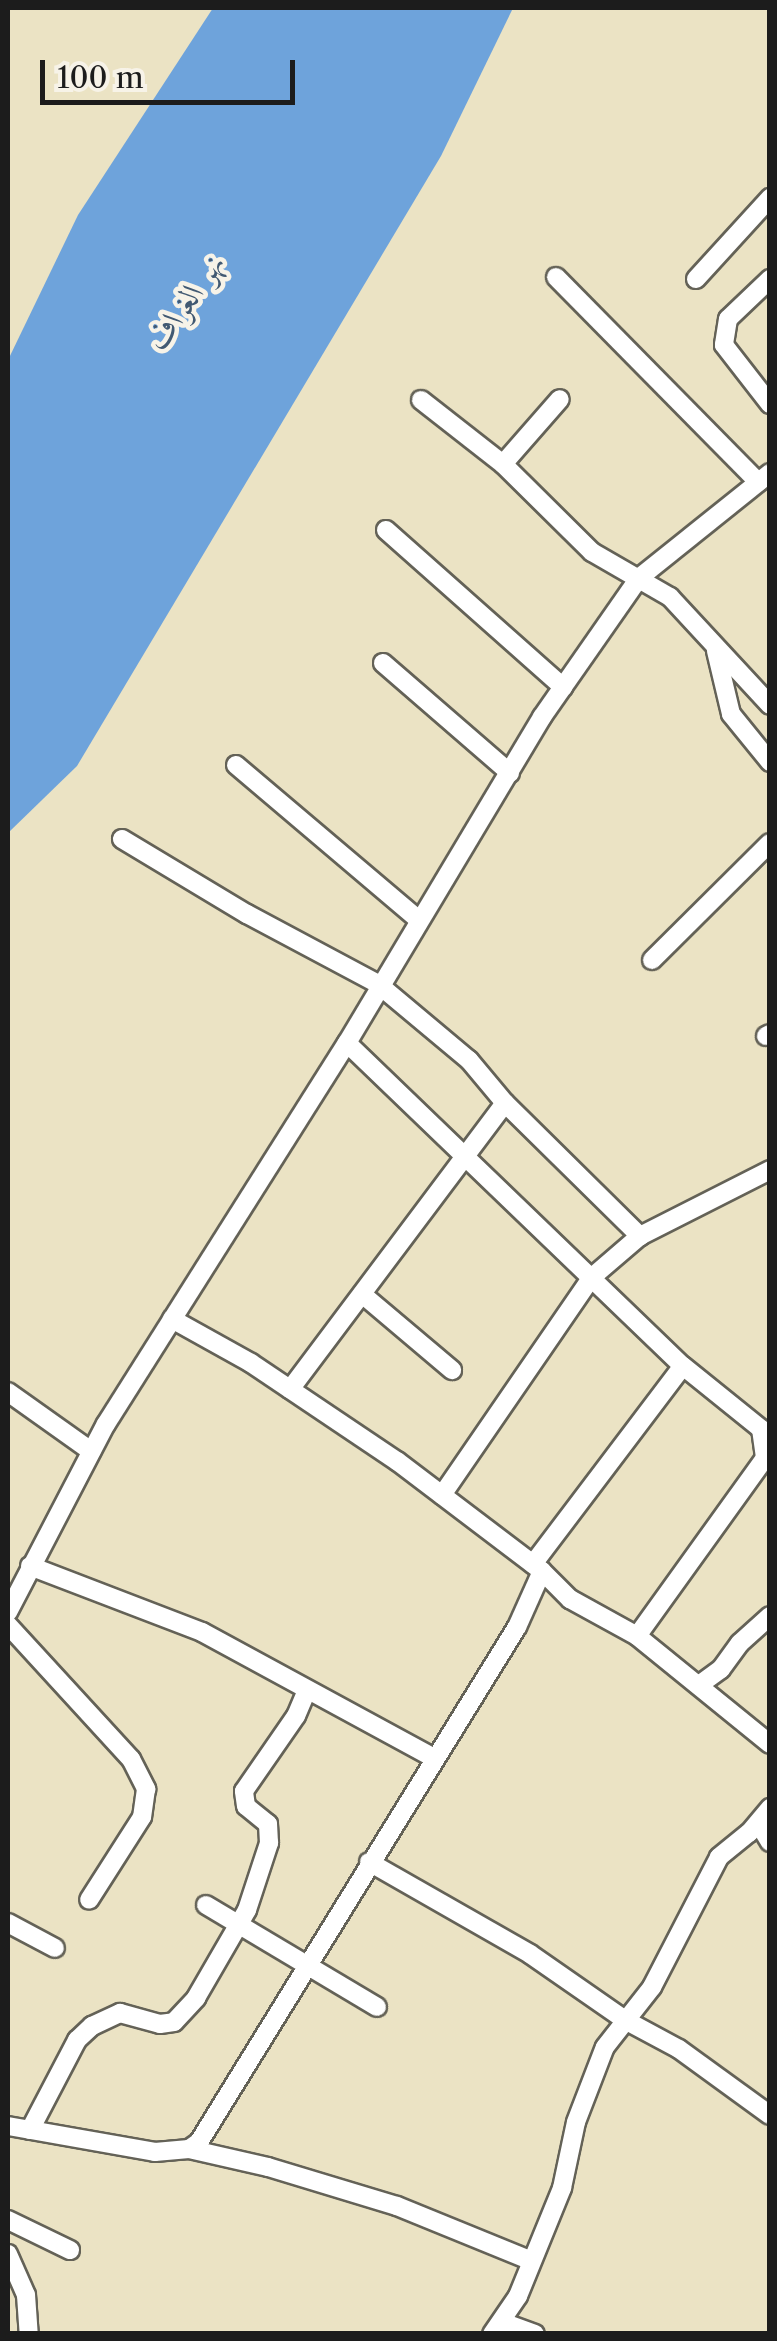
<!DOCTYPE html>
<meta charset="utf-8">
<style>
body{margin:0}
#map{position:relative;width:777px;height:2341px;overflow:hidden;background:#ebe3c4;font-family:"Libre Caslon Text",Amiri,serif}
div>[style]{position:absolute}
.water>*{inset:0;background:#6ea3db}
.roads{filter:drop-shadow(2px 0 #646257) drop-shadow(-2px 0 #646257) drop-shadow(0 2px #646257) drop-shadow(0 -2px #646257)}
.minor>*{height:18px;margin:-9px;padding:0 9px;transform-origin:9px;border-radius:9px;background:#fff}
span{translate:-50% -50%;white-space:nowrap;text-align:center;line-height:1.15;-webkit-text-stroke:9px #f7f3e8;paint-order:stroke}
.water-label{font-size:32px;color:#415972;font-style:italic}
.frame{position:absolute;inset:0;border:10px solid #1c1c1c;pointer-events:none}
.scale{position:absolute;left:40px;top:60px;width:255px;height:45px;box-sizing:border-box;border:5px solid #1c1c1c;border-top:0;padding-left:12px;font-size:30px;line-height:35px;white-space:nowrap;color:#1c1c1c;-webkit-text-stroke:8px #f7f3e8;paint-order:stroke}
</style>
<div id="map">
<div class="water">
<i style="clip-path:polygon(213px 8px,513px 8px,441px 156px,77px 766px,8px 833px,8px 360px,78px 215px)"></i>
</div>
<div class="roads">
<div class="minor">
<i style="left:556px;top:277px;width:288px;rotate:45.4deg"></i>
<i style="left:696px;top:279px;width:110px;rotate:-47.6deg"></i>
<i style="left:770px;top:279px;width:58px;rotate:136.4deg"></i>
<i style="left:728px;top:319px;width:26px;rotate:99deg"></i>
<i style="left:724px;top:345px;width:75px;rotate:52.1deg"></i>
<i style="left:421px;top:400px;width:104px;rotate:38deg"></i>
<i style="left:503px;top:464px;width:125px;rotate:44.7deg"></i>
<i style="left:592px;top:552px;width:90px;rotate:30deg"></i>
<i style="left:670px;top:597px;width:147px;rotate:47.2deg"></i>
<i style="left:503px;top:464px;width:86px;rotate:-48.8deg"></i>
<i style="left:386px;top:530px;width:237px;rotate:41.6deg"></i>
<i style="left:716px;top:651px;width:65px;rotate:76.6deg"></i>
<i style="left:731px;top:714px;width:62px;rotate:50.9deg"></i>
<i style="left:383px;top:663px;width:168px;rotate:40.9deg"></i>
<i style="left:236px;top:765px;width:240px;rotate:40.3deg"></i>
<i style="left:122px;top:839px;width:146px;rotate:31deg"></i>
<i style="left:247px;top:914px;width:149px;rotate:28.1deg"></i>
<i style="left:378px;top:984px;width:119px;rotate:39.9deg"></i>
<i style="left:469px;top:1060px;width:56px;rotate:50.1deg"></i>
<i style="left:505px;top:1103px;width:358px;rotate:126.9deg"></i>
<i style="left:652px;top:960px;width:166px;rotate:-44.8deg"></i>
<i style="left:766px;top:1036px;width:4px;rotate:-27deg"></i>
<i style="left:347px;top:1043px;width:466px;rotate:43.9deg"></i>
<i style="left:683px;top:1366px;width:100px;rotate:38.9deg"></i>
<i style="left:761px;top:1429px;width:29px;rotate:82deg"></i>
<i style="left:765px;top:1458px;width:219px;rotate:125.7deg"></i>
<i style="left:505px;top:1103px;width:190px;rotate:44.6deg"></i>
<i style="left:362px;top:1294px;width:118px;rotate:40.2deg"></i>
<i style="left:172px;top:1319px;width:90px;rotate:29.1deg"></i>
<i style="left:251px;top:1363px;width:176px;rotate:33.9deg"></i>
<i style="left:397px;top:1461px;width:182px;rotate:37.2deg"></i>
<i style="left:542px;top:1571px;width:40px;rotate:45deg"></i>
<i style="left:570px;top:1599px;width:77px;rotate:28.9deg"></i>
<i style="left:637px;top:1636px;width:171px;rotate:39.1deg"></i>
<i style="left:8px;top:1392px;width:102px;rotate:35.4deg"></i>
<i style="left:442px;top:1495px;width:263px;rotate:-55.5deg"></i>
<i style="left:591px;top:1278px;width:65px;rotate:-40.6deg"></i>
<i style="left:640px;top:1236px;width:146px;rotate:-26.9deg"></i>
<i style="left:533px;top:1564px;width:248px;rotate:-52.9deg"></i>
<i style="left:30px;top:1566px;width:184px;rotate:21deg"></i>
<i style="left:202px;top:1632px;width:264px;rotate:28.5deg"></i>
<i style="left:8px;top:1612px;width:212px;rotate:-62.5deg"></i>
<i style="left:106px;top:1424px;width:451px;rotate:-57.7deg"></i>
<i style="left:347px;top:1043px;width:380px;rotate:-59.1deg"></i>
<i style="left:542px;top:717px;width:169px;rotate:-55.1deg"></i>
<i style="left:639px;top:578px;width:168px;rotate:-38.7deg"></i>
<i style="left:8px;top:1625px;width:182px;rotate:47.5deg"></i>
<i style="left:131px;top:1759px;width:34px;rotate:63deg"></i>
<i style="left:146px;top:1789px;width:28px;rotate:98deg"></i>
<i style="left:142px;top:1817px;width:98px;rotate:122.6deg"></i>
<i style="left:699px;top:1685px;width:27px;rotate:-36deg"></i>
<i style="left:721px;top:1669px;width:32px;rotate:-54deg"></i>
<i style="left:740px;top:1643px;width:40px;rotate:-42deg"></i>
<i style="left:759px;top:1824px;width:21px;rotate:59deg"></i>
<i style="left:369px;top:1862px;width:185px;rotate:29.7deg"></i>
<i style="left:530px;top:1954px;width:116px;rotate:34.8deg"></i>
<i style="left:625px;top:2020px;width:61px;rotate:28.2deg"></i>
<i style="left:679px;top:2049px;width:112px;rotate:36deg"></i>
<i style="left:206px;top:1905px;width:199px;rotate:30.8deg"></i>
<i style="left:8px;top:1923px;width:53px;rotate:28deg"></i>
<i style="left:8px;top:2126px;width:149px;rotate:10deg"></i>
<i style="left:155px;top:2152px;width:34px;rotate:-5deg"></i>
<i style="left:189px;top:2149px;width:12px;rotate:-35deg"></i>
<i style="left:199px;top:2142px;width:605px;rotate:-58.31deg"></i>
<i style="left:517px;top:1627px;width:61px;rotate:-65.9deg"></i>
<i style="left:30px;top:2130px;width:102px;rotate:-62.4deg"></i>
<i style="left:77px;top:2040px;width:21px;rotate:-43deg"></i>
<i style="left:92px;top:2026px;width:31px;rotate:-25deg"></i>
<i style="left:120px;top:2013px;width:41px;rotate:15.4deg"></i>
<i style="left:160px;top:2024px;width:14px;rotate:-8deg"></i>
<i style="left:174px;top:2022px;width:33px;rotate:-47deg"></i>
<i style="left:196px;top:1998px;width:102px;rotate:-59.9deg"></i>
<i style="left:247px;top:1910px;width:71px;rotate:-71.8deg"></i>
<i style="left:269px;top:1843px;width:19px;rotate:-93deg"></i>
<i style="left:268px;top:1824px;width:28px;rotate:-141deg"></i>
<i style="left:246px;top:1806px;width:15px;rotate:-98deg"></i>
<i style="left:244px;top:1791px;width:91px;rotate:-55.3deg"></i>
<i style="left:296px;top:1716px;width:28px;rotate:-67deg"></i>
<i style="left:189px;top:2149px;width:81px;rotate:12.8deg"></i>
<i style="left:268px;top:2167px;width:135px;rotate:16.8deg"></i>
<i style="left:397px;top:2206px;width:143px;rotate:22.2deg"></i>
<i style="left:8px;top:2220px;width:69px;rotate:25.8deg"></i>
<i style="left:8px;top:2254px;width:45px;rotate:66.3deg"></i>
<i style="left:26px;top:2295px;width:39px;rotate:86deg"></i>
<i style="left:502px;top:2322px;width:35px;rotate:20deg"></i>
<i style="left:492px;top:2334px;width:46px;rotate:-55.6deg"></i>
<i style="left:518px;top:2296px;width:117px;rotate:-67.8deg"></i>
<i style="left:562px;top:2188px;width:67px;rotate:-78deg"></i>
<i style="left:576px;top:2122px;width:80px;rotate:-68.9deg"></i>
<i style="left:605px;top:2047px;width:76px;rotate:-51.9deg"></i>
<i style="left:652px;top:1987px;width:146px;rotate:-62.7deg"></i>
<i style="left:719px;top:1857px;width:38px;rotate:-39deg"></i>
<i style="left:749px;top:1833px;width:33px;rotate:-50deg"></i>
</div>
</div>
<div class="water-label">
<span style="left:186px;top:301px;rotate:-55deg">نهر الغراف</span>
</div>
<div class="frame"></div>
<div class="scale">100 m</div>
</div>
